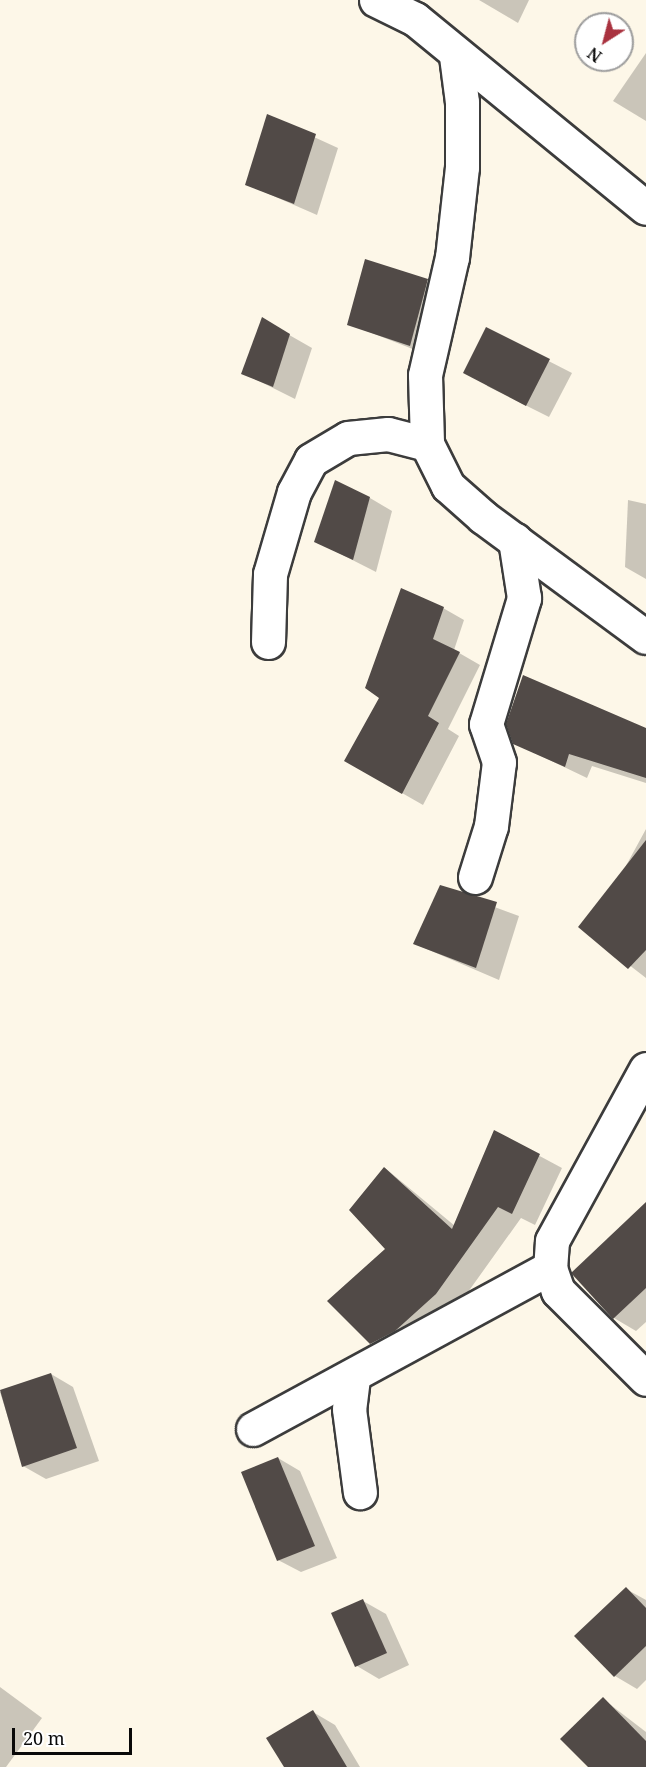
<!DOCTYPE html>
<style>
body{margin:0}
#map{position:relative;width:646px;height:1767px;overflow:hidden;background:#fdf7e8;font-family:"Noto Serif",serif}
div>[style]{position:absolute}
.shadow>*{inset:0;background:#0003}
.building>*{inset:0;background:#514a47}
.roads{filter:drop-shadow(2px 0 #3c3c3c) drop-shadow(-2px 0 #3c3c3c) drop-shadow(0 2px #3c3c3c) drop-shadow(0 -2px #3c3c3c)}
.minor>*{height:33px;margin:-16.5px;padding:0 16.5px;transform-origin:16.5px;border-radius:16.5px;background:#fff}
span{translate:-50% -50%;white-space:nowrap;text-align:center;line-height:1.15;-webkit-text-stroke:6px #fff;paint-order:stroke}
.north{position:absolute;left:574px;top:12px;width:60px;height:60px;box-sizing:border-box;background:#fff;border:2px solid #9d9d9d;border-radius:50%;rotate:216deg;font-size:16px;font-weight:700;line-height:24px;text-align:center;color:#090909}
.north::after{content:'';display:block;margin:auto;width:21px;height:27px;background:#a9323f;clip-path:polygon(50% 0,100% 100%,50% 72%,0 100%)}
.scale{position:absolute;left:12px;top:1728px;width:120px;height:27px;box-sizing:border-box;border:3px solid #090909;border-top:0;padding-left:8px;font-size:18px;line-height:21px;white-space:nowrap;color:#090909;-webkit-text-stroke:4px #fff;paint-order:stroke}
</style>
<div id="map">
<div class="shadow">
<i style="clip-path:polygon(479px 0,529px 0,518px 23px)"></i>
<i style="clip-path:polygon(646px 53px,646px 121px,613px 101px)"></i>
<i style="clip-path:polygon(268px 116px,338px 148px,317px 215px,246px 184px)"></i>
<i style="clip-path:polygon(426px 284px,449px 297px,433px 357px,349px 324px)"></i>
<i style="clip-path:polygon(486px 329px,572px 373px,549px 417px,487px 386px)"></i>
<i style="clip-path:polygon(284px 332px,312px 348px,295px 399px,243px 373px)"></i>
<i style="clip-path:polygon(370px 498px,392px 511px,376px 572px,315px 541px)"></i>
<i style="clip-path:polygon(628px 500px,646px 504px,646px 579px,625px 567px)"></i>
<i style="clip-path:polygon(443px 608px,464px 620px,454px 650px,480px 665px,448px 729px,459px 736px,423px 805px,346px 761px)"></i>
<i style="clip-path:polygon(646px 729px,646px 783px,592px 766px,587px 778px,514px 743px)"></i>
<i style="clip-path:polygon(646px 829px,646px 978px,580px 927px,622px 873px)"></i>
<i style="clip-path:polygon(441px 887px,519px 916px,499px 980px,415px 944px)"></i>
<i style="clip-path:polygon(495px 1132px,562px 1168px,535px 1225px,521px 1218px,458px 1306px,394px 1356px,371px 1343px,388px 1249px,385px 1168px,455px 1226px)"></i>
<i style="clip-path:polygon(646px 1208px,646px 1322px,636px 1331px,614px 1318px)"></i>
<i style="clip-path:polygon(51px 1374px,73px 1387px,99px 1461px,46px 1479px,23px 1466px,0 1392px)"></i>
<i style="clip-path:polygon(278px 1458px,300px 1471px,337px 1558px,301px 1572px,278px 1560px)"></i>
<i style="clip-path:polygon(626px 1589px,646px 1600px,646px 1680px,637px 1689px,615px 1676px)"></i>
<i style="clip-path:polygon(363px 1601px,386px 1614px,409px 1665px,379px 1679px,357px 1666px)"></i>
<i style="clip-path:polygon(0 1687px,42px 1718px,6px 1767px,0 1767px)"></i>
<i style="clip-path:polygon(603px 1699px,646px 1732px,646px 1767px,590px 1767px)"></i>
<i style="clip-path:polygon(313px 1712px,335px 1725px,360px 1767px,286px 1767px)"></i>
</div>
<div class="building">
<i style="clip-path:polygon(267px 114px,316px 134px,294px 204px,245px 185px)"></i>
<i style="clip-path:polygon(365px 259px,428px 279px,410px 346px,347px 325px)"></i>
<i style="clip-path:polygon(262px 317px,290px 334px,273px 387px,241px 374px)"></i>
<i style="clip-path:polygon(486px 327px,550px 359px,526px 406px,463px 373px)"></i>
<i style="clip-path:polygon(335px 480px,370px 497px,353px 560px,314px 542px)"></i>
<i style="clip-path:polygon(401px 588px,444px 607px,433px 639px,460px 652px,428px 716px,439px 723px,402px 794px,344px 761px,379px 698px,365px 688px)"></i>
<i style="clip-path:polygon(523px 675px,646px 728px,646px 778px,569px 754px,565px 767px,513px 744px,506px 724px)"></i>
<i style="clip-path:polygon(646px 840px,646px 950px,628px 969px,578px 927px)"></i>
<i style="clip-path:polygon(440px 885px,497px 902px,476px 968px,413px 944px)"></i>
<i style="clip-path:polygon(494px 1130px,540px 1154px,512px 1214px,498px 1207px,436px 1294px,395px 1331px,370px 1344px,327px 1301px,385px 1249px,349px 1210px,384px 1167px,452px 1229px)"></i>
<i style="clip-path:polygon(646px 1202px,646px 1288px,613px 1319px,571px 1273px)"></i>
<i style="clip-path:polygon(51px 1373px,77px 1448px,22px 1467px,0 1390px)"></i>
<i style="clip-path:polygon(278px 1457px,315px 1546px,277px 1561px,241px 1472px)"></i>
<i style="clip-path:polygon(626px 1587px,646px 1608px,646px 1646px,614px 1677px,574px 1636px)"></i>
<i style="clip-path:polygon(363px 1599px,387px 1653px,355px 1667px,331px 1613px)"></i>
<i style="clip-path:polygon(603px 1697px,646px 1741px,646px 1767px,588px 1767px,560px 1739px)"></i>
<i style="clip-path:polygon(313px 1710px,347px 1767px,284px 1767px,266px 1738px)"></i>
</div>
<div class="roads">
<div class="minor">
<i style="left:376px;top:0;width:43px;rotate:26deg"></i>
<i style="left:415px;top:19px;width:298px;rotate:39.3deg"></i>
<i style="left:456px;top:56px;width:46px;rotate:82.6deg"></i>
<i style="left:462px;top:102px;width:65px;rotate:90deg"></i>
<i style="left:462px;top:167px;width:91px;rotate:96.3deg"></i>
<i style="left:452px;top:257px;width:121px;rotate:102.9deg"></i>
<i style="left:425px;top:375px;width:69px;rotate:88.3deg"></i>
<i style="left:427px;top:444px;width:47px;rotate:63.4deg"></i>
<i style="left:448px;top:486px;width:47px;rotate:41.5deg"></i>
<i style="left:483px;top:517px;width:202px;rotate:36.4deg"></i>
<i style="left:268px;top:642px;width:68px;rotate:-88.3deg"></i>
<i style="left:270px;top:574px;width:85px;rotate:-73.7deg"></i>
<i style="left:294px;top:492px;width:36px;rotate:-62deg"></i>
<i style="left:311px;top:460px;width:43px;rotate:-30.7deg"></i>
<i style="left:348px;top:438px;width:40px;rotate:-5.7deg"></i>
<i style="left:388px;top:434px;width:40px;rotate:14.4deg"></i>
<i style="left:475px;top:877px;width:53px;rotate:-72.6deg"></i>
<i style="left:491px;top:826px;width:64px;rotate:-82.9deg"></i>
<i style="left:499px;top:762px;width:40px;rotate:-108.9deg"></i>
<i style="left:486px;top:724px;width:132px;rotate:-73.2deg"></i>
<i style="left:524px;top:598px;width:59px;rotate:-98.8deg"></i>
<i style="left:646px;top:1069px;width:196px;rotate:118.7deg"></i>
<i style="left:552px;top:1241px;width:27px;rotate:94deg"></i>
<i style="left:550px;top:1268px;width:24px;rotate:71deg"></i>
<i style="left:558px;top:1291px;width:124px;rotate:45deg"></i>
<i style="left:353px;top:1378px;width:31px;rotate:97deg"></i>
<i style="left:349px;top:1409px;width:84px;rotate:82.5deg"></i>
<i style="left:253px;top:1429px;width:338px;rotate:-28.5deg"></i>
</div>
</div>
<div class="north">N</div>
<div class="scale">20 m</div>
</div>
